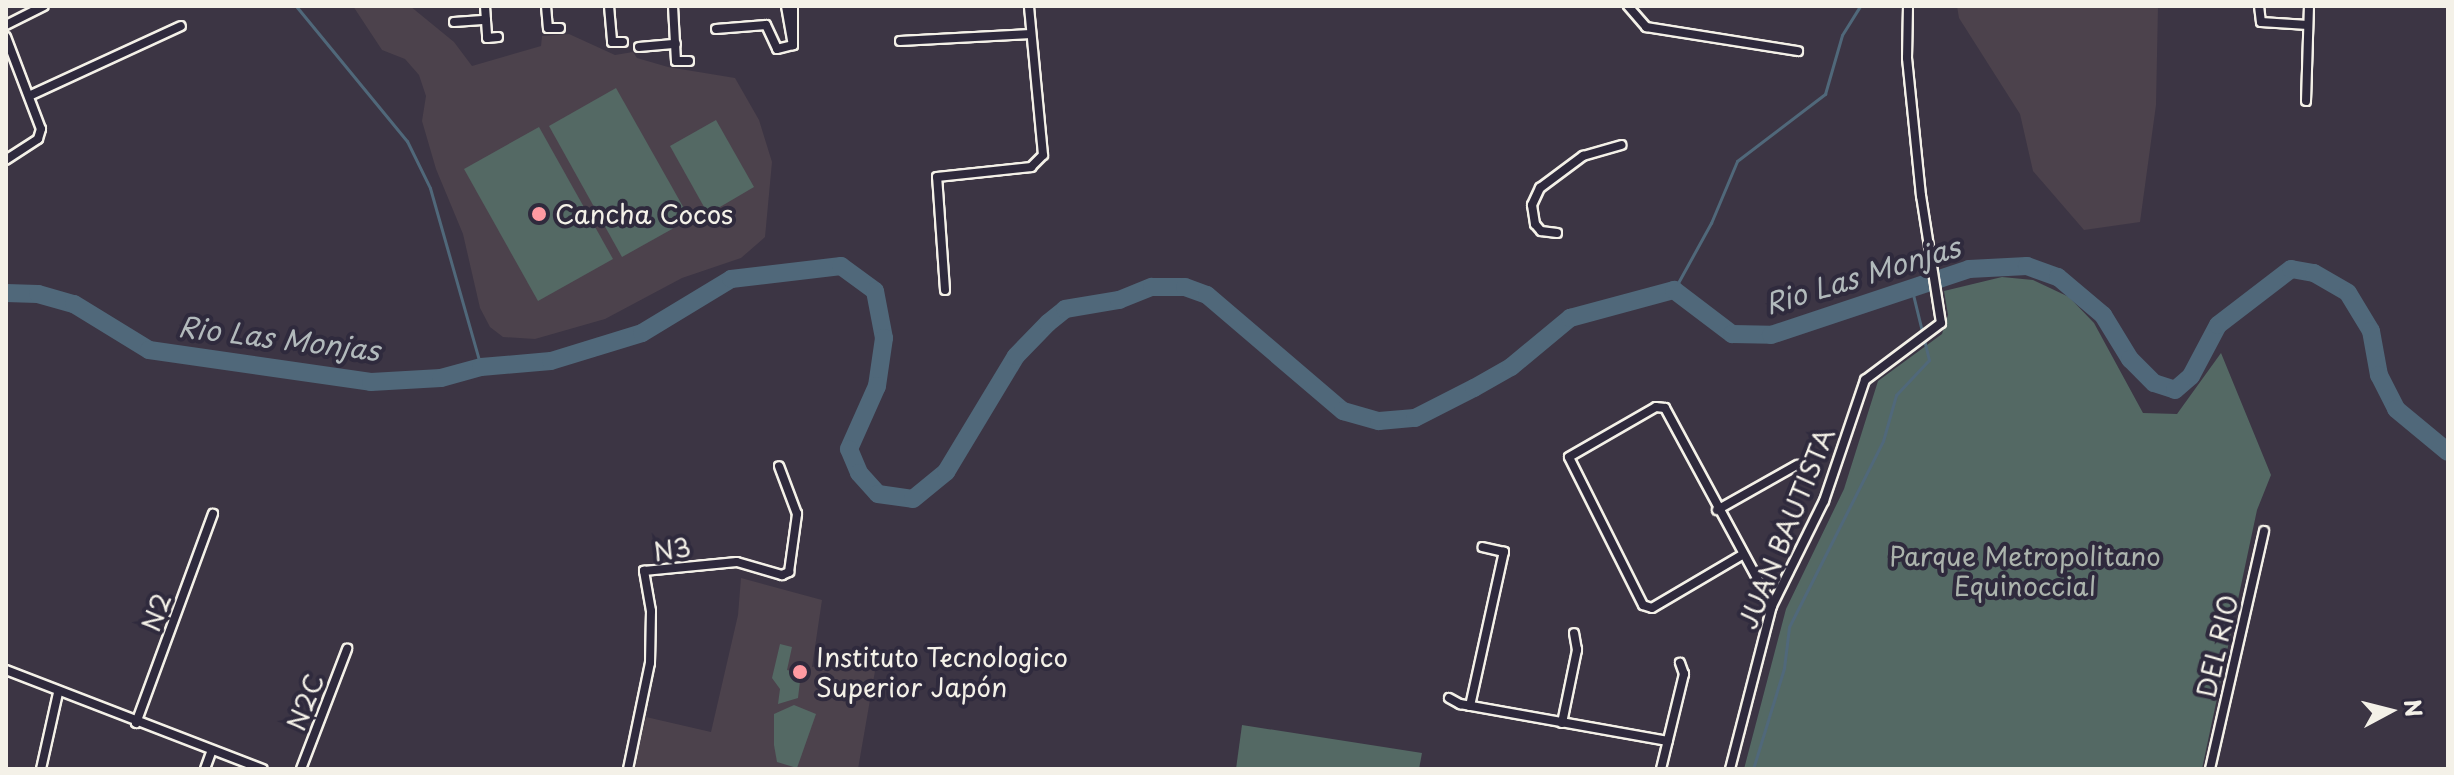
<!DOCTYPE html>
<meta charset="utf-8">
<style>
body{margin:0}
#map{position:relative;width:2454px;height:775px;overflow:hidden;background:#3c3544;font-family:"Playpen Sans",sans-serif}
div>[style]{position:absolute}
.built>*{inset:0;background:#4c424c}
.green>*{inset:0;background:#546964}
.stream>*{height:3px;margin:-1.5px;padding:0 1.5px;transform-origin:1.5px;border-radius:1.5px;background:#50687a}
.river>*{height:18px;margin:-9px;padding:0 9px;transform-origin:9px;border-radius:9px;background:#50687a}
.roads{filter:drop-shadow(2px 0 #f4f1e8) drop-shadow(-2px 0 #f4f1e8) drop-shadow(0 2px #f4f1e8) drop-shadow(0 -2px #f4f1e8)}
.minor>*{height:8px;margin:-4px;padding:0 4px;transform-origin:4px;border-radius:4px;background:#2f2a3d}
.dots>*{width:22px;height:22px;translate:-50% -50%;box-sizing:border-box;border:4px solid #2f2a3d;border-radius:50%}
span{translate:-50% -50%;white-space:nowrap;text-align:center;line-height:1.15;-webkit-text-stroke:8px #2f2a3d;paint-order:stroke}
.poi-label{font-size:26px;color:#f4f1e8}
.left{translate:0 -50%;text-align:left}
.street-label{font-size:26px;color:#f4f1e8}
.park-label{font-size:26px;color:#acb4ad}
.water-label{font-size:28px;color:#b2babc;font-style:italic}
.frame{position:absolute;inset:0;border:8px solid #f4f1e8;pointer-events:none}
.north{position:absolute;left:2350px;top:671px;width:80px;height:80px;-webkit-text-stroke:6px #2f2a3d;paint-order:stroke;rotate:83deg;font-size:22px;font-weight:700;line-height:32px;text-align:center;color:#f4f1e8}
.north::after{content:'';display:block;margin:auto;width:28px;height:36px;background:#f4f1e8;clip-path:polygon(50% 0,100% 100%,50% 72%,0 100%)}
</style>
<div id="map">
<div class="built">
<i style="clip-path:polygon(353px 6px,410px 6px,454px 42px,472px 66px,541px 46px,542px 36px,569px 34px,615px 55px,633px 52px,637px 58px,668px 67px,735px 78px,759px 120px,772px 162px,765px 237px,741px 258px,682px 278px,605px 319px,535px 339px,503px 337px,490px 327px,480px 308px,463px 234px,436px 169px,422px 121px,426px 96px,419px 75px,405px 59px,382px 50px)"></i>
<i style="clip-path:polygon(1957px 6px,2158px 6px,2156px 105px,2140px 222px,2084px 230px,2033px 171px,2020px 114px,1959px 18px)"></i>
<i style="clip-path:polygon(741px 578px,822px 600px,812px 667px,861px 659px,879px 648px,858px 769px,634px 769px,646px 717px,711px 732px,738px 615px)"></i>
</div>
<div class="green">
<i style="clip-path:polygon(616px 88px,690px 219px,622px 257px,549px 126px)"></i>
<i style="clip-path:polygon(716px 120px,754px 187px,708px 214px,670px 146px)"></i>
<i style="clip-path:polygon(539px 127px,613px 259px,538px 301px,464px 169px)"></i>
<i style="clip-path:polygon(2002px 277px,2033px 280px,2069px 297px,2094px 323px,2143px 413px,2177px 414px,2221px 353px,2271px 475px,2257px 510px,2202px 769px,1744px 769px,1786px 609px,1844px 489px,1878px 381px,1942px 334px,1948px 315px,1944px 291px)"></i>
<i style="clip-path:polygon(780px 644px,792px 647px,787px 670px,801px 673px,798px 698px,778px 704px,780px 689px,772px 678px)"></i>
<i style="clip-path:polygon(794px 705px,816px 714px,797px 768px,777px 762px,774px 745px,774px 714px)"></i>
<i style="clip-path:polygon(1242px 725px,1422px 753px,1419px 769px,1236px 769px)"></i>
</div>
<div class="stream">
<i style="left:296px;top:6px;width:175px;rotate:50.6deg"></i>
<i style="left:407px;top:141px;width:52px;rotate:63.9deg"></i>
<i style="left:430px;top:188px;width:186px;rotate:74.1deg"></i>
<i style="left:1674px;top:290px;width:77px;rotate:-61.1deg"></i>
<i style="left:1711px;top:223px;width:67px;rotate:-67.2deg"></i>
<i style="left:1737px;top:161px;width:111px;rotate:-37.3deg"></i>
<i style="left:1825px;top:94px;width:61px;rotate:-73.9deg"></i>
<i style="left:1842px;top:35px;width:34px;rotate:-58deg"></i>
<i style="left:1753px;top:769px;width:106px;rotate:-72.9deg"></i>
<i style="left:1784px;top:668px;width:41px;rotate:-83deg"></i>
<i style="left:1789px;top:627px;width:208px;rotate:-63.2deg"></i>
<i style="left:1883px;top:441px;width:48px;rotate:-74.2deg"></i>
<i style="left:1896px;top:395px;width:48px;rotate:-46.7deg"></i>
<i style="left:1929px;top:360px;width:72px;rotate:-103.7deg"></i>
</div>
<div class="river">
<i style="left:6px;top:293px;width:32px;rotate:2deg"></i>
<i style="left:38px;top:294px;width:37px;rotate:16deg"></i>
<i style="left:74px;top:304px;width:88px;rotate:31.5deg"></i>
<i style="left:149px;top:350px;width:224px;rotate:8.2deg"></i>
<i style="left:371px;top:382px;width:70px;rotate:-3.3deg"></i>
<i style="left:441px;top:378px;width:41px;rotate:-15.4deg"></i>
<i style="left:481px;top:367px;width:70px;rotate:-4.9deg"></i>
<i style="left:551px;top:361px;width:95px;rotate:-17.1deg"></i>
<i style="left:642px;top:333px;width:104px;rotate:-31.2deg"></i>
<i style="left:731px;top:279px;width:111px;rotate:-6.7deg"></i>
<i style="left:841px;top:266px;width:42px;rotate:36.3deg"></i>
<i style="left:875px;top:291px;width:48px;rotate:79.2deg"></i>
<i style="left:884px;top:338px;width:49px;rotate:98.3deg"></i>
<i style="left:877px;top:386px;width:69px;rotate:114deg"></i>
<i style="left:849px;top:449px;width:26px;rotate:67deg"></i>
<i style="left:859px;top:473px;width:28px;rotate:48deg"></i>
<i style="left:878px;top:494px;width:35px;rotate:8deg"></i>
<i style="left:913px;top:499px;width:43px;rotate:-39.3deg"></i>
<i style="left:946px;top:472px;width:135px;rotate:-58.9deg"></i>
<i style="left:1016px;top:356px;width:46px;rotate:-45.9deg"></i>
<i style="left:1048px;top:323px;width:22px;rotate:-39deg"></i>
<i style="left:1065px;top:309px;width:55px;rotate:-9.5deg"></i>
<i style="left:1119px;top:300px;width:35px;rotate:-22deg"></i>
<i style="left:1152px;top:287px;width:33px"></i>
<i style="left:1185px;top:287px;width:23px;rotate:20deg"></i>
<i style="left:1207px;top:295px;width:179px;rotate:40.5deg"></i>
<i style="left:1343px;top:411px;width:37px;rotate:16deg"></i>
<i style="left:1379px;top:421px;width:36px;rotate:-5deg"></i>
<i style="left:1415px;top:418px;width:66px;rotate:-27deg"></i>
<i style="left:1474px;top:388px;width:43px;rotate:-29.6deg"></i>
<i style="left:1511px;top:367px;width:77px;rotate:-39.7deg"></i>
<i style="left:1570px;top:318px;width:108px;rotate:-15.1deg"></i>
<i style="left:1674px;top:290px;width:73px;rotate:37.2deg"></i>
<i style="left:1732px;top:334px;width:39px;rotate:1deg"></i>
<i style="left:1771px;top:335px;width:209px;rotate:-18.4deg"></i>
<i style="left:1969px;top:269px;width:58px;rotate:-3deg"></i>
<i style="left:2027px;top:266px;width:33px;rotate:20deg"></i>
<i style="left:2058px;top:277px;width:59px;rotate:40.2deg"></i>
<i style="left:2103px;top:315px;width:52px;rotate:58.5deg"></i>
<i style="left:2130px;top:359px;width:34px;rotate:45deg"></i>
<i style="left:2154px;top:383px;width:22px;rotate:18deg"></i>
<i style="left:2175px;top:390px;width:21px;rotate:-41deg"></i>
<i style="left:2191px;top:376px;width:58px;rotate:-62.1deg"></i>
<i style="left:2218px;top:325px;width:92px;rotate:-37.5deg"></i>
<i style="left:2291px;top:269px;width:23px;rotate:10deg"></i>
<i style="left:2314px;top:273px;width:39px;rotate:30deg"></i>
<i style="left:2348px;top:293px;width:44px;rotate:58.8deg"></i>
<i style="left:2371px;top:331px;width:45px;rotate:79.7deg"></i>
<i style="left:2379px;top:375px;width:38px;rotate:63deg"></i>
<i style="left:2396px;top:409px;width:67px;rotate:39.6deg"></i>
</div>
<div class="roads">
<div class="minor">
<i style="left:485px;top:6px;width:32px;rotate:86deg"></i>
<i style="left:487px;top:38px;width:11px;rotate:-5deg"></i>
<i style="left:546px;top:6px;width:22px;rotate:85deg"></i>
<i style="left:548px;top:28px;width:12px"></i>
<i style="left:609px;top:6px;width:36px;rotate:85deg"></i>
<i style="left:612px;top:42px;width:11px"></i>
<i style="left:673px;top:6px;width:55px;rotate:86.9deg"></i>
<i style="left:676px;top:61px;width:13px"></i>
<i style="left:786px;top:6px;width:40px;rotate:80deg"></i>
<i style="left:1628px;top:6px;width:28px;rotate:49deg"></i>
<i style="left:1646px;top:27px;width:154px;rotate:9deg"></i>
<i style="left:2259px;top:6px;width:16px;rotate:83deg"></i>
<i style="left:2261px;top:22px;width:47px;rotate:3.7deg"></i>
<i style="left:454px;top:22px;width:32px;rotate:-4deg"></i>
<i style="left:6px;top:25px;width:42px;rotate:-26.6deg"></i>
<i style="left:716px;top:29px;width:50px;rotate:-4.6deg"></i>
<i style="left:766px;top:25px;width:26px;rotate:65deg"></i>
<i style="left:777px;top:49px;width:16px;rotate:-14deg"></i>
<i style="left:6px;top:37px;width:98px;rotate:69.2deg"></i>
<i style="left:41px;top:129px;width:10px;rotate:107deg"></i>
<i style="left:38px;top:139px;width:38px;rotate:147deg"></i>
<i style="left:900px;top:41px;width:131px;rotate:-3.1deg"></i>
<i style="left:793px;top:45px;width:39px;rotate:-90deg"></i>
<i style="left:639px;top:47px;width:37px;rotate:-5deg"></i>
<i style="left:29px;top:96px;width:167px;rotate:-24.7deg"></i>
<i style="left:2306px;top:101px;width:95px;rotate:-88.2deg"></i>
<i style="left:1557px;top:233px;width:16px;rotate:-173deg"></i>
<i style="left:1541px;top:231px;width:9px;rotate:-131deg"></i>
<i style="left:1535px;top:224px;width:19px;rotate:-99deg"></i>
<i style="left:1532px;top:205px;width:19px;rotate:-65deg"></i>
<i style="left:1540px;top:188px;width:54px;rotate:-36.7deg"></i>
<i style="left:1583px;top:156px;width:40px;rotate:-16deg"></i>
<i style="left:945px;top:290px;width:113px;rotate:-94deg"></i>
<i style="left:937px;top:177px;width:95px;rotate:-6.1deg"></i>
<i style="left:1031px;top:167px;width:17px;rotate:-45deg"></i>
<i style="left:1043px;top:155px;width:150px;rotate:-95.4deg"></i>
<i style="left:1717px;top:510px;width:92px;rotate:-29.4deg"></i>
<i style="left:1742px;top:555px;width:104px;rotate:149.5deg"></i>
<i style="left:1652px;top:608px;width:9px;rotate:-162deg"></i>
<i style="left:1643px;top:605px;width:165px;rotate:-116.6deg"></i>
<i style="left:1569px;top:457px;width:100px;rotate:-29.9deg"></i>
<i style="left:1656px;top:407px;width:9px;rotate:6deg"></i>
<i style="left:1665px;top:408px;width:225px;rotate:61.6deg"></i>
<i style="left:6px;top:670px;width:275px;rotate:21.1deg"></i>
<i style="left:1449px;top:698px;width:13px;rotate:29deg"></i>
<i style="left:1460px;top:704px;width:211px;rotate:10.1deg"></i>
<i style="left:1470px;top:706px;width:158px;rotate:-77.6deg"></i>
<i style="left:1504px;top:552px;width:22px;rotate:-167deg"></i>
<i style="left:136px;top:723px;width:223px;rotate:-69.8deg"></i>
<i style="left:1562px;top:723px;width:75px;rotate:-78.4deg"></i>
<i style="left:1577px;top:650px;width:17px;rotate:-100deg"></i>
<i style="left:41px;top:769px;width:78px;rotate:-77.4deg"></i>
<i style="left:205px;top:769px;width:20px;rotate:-70deg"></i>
<i style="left:301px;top:769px;width:129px;rotate:-69deg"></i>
<i style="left:628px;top:769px;width:108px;rotate:-78.3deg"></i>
<i style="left:650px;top:663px;width:52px;rotate:-88.9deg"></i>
<i style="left:651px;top:611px;width:41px;rotate:-99.9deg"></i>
<i style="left:644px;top:571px;width:93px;rotate:-5.5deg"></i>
<i style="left:737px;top:562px;width:47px;rotate:16.1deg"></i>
<i style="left:782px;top:575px;width:8px;rotate:-23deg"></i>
<i style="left:789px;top:572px;width:59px;rotate:-82.1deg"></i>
<i style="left:797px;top:514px;width:51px;rotate:-110.6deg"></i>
<i style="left:1661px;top:769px;width:98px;rotate:-76.4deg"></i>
<i style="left:1684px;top:674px;width:12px;rotate:-110deg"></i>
<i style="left:1730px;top:769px;width:168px;rotate:-75.6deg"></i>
<i style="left:1772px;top:606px;width:117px;rotate:-63.7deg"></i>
<i style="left:1824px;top:501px;width:128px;rotate:-71.3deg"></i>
<i style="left:1865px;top:380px;width:95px;rotate:-36.9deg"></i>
<i style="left:1941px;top:323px;width:129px;rotate:-98.9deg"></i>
<i style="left:1921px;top:196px;width:139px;rotate:-95.8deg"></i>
<i style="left:1907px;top:58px;width:52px;rotate:-88.9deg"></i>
<i style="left:2210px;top:769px;width:244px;rotate:-77.2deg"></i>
</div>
</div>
<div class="dots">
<i style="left:539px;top:214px;background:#ff9aa2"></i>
<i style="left:800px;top:672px;background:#ff9aa2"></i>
</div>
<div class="poi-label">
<span class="left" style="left:555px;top:214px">Cancha Cocos</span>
<span class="left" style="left:816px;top:672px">Instituto Tecnologico<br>Superior Japón</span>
</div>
<div class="street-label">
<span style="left:1786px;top:528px;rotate:-68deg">JUAN BAUTISTA</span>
<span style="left:672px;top:549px;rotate:-9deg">N3</span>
<span style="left:156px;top:612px;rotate:-70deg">N2</span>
<span style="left:2217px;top:646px;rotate:-77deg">DEL RIO</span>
<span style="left:305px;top:702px;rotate:-69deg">N2C</span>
</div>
<div class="park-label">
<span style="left:2025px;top:571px">Parque Metropolitano<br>Equinoccial</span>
</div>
<div class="water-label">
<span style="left:1862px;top:275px;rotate:-17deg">Rio Las Monjas</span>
<span style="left:279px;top:338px;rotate:7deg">Rio Las Monjas</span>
</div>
<div class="frame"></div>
<div class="north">N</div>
</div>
